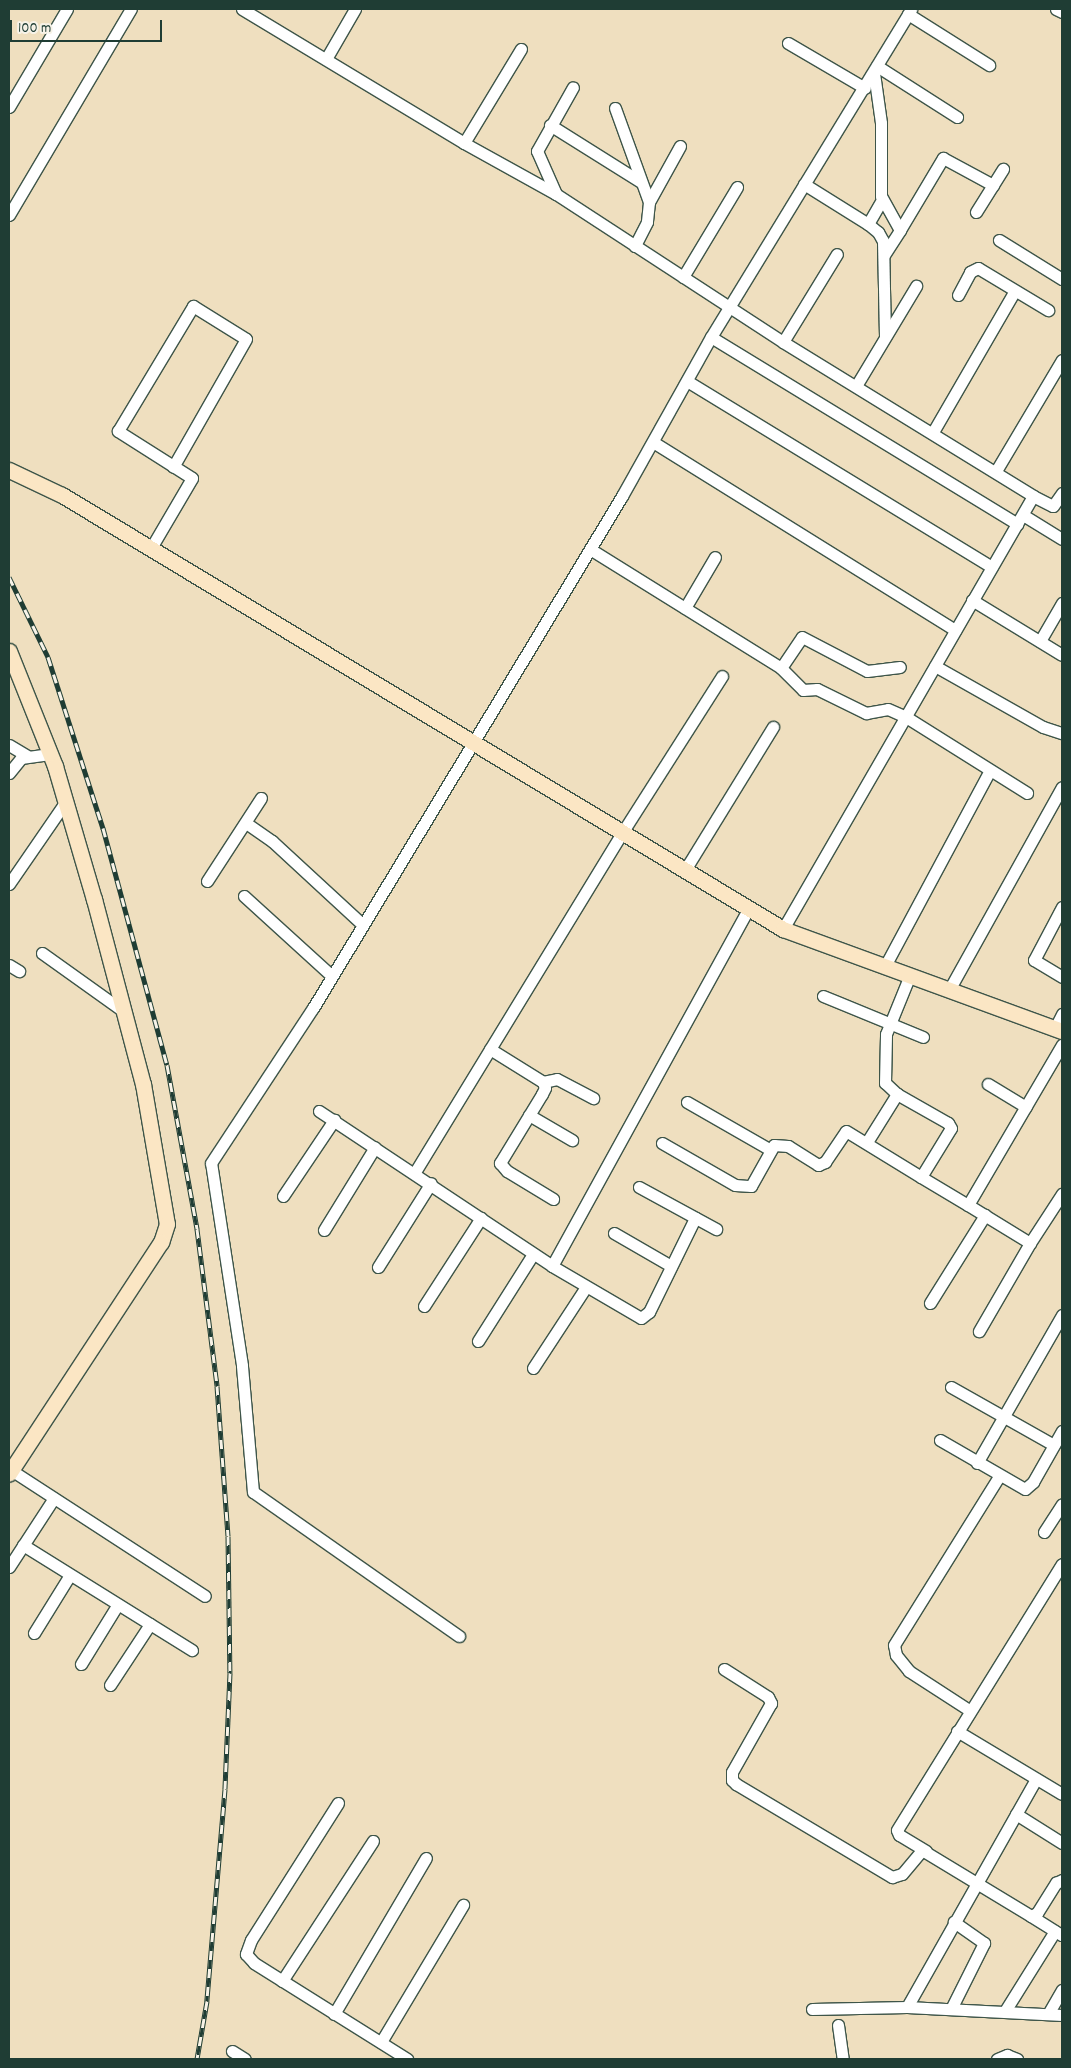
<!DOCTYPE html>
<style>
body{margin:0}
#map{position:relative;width:1071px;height:2068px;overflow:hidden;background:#efdfbf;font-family:Dekko,sans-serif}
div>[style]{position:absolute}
.roads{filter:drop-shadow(1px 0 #3e5549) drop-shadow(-1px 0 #3e5549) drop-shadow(0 1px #3e5549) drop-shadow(0 -1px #3e5549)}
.street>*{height:11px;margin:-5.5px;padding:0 5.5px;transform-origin:5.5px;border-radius:5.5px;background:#fff}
.secondary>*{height:15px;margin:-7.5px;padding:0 7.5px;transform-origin:7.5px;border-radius:7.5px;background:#fbe6c4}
.rail>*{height:5px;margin-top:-2.5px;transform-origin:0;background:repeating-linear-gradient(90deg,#f7f3e8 0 9px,#1f3d34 0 18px);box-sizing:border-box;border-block:1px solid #1f3d34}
span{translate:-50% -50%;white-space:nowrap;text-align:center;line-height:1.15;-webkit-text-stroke:4px #f7f3e8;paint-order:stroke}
.frame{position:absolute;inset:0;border:10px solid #1f3d34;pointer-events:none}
.scale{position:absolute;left:10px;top:20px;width:152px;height:22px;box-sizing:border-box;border:2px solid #1f3d34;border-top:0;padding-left:6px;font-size:15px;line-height:18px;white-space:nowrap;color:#1f3d34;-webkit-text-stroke:4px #f7f3e8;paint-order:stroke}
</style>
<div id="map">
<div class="roads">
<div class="street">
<i style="left:242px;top:9px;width:259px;rotate:31.1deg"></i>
<i style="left:464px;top:143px;width:105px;rotate:29deg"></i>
<i style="left:556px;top:194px;width:271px;rotate:33.1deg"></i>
<i style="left:783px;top:342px;width:294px;rotate:31.6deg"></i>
<i style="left:1033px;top:496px;width:22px;rotate:27deg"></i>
<i style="left:1053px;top:506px;width:16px;rotate:-55deg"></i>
<i style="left:1056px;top:9px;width:7px;rotate:27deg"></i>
<i style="left:908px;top:14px;width:96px;rotate:32.2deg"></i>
<i style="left:788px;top:43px;width:89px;rotate:30.3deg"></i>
<i style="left:326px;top:59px;width:58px;rotate:-59.9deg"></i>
<i style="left:877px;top:66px;width:95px;rotate:32.5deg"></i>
<i style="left:874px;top:73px;width:50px;rotate:82deg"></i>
<i style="left:881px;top:123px;width:73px;rotate:90deg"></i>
<i style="left:881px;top:196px;width:39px;rotate:61deg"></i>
<i style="left:900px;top:230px;width:84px;rotate:-59.2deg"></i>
<i style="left:943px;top:158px;width:57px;rotate:28.4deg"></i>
<i style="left:9px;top:107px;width:114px;rotate:-59.4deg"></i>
<i style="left:615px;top:108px;width:100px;rotate:70.1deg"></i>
<i style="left:649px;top:202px;width:20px;rotate:96deg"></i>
<i style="left:647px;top:222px;width:27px;rotate:117deg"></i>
<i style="left:550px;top:125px;width:107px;rotate:32.1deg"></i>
<i style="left:464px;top:143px;width:110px;rotate:-58.8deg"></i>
<i style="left:804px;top:184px;width:75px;rotate:32deg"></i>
<i style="left:868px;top:224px;width:28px;rotate:-60deg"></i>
<i style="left:556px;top:194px;width:47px;rotate:-113.8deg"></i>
<i style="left:537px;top:151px;width:73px;rotate:-60.6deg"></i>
<i style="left:649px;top:202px;width:64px;rotate:-61deg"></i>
<i style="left:976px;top:212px;width:51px;rotate:-57.9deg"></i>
<i style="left:9px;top:215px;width:239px;rotate:-59.4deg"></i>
<i style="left:868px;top:224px;width:13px;rotate:39deg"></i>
<i style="left:878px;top:232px;width:10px;rotate:61deg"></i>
<i style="left:883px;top:241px;width:95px;rotate:88.8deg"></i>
<i style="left:999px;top:240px;width:74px;rotate:31.8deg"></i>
<i style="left:884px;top:255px;width:30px;rotate:-57deg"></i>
<i style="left:683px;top:277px;width:105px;rotate:-59deg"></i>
<i style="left:958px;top:295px;width:26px;rotate:-62deg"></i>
<i style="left:970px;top:272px;width:9px;rotate:-27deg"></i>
<i style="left:978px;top:268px;width:82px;rotate:31deg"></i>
<i style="left:711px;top:337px;width:359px;rotate:31.4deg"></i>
<i style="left:783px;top:342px;width:103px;rotate:-58.5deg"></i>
<i style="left:687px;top:381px;width:357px;rotate:31.4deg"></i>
<i style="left:856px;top:386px;width:117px;rotate:-59deg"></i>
<i style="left:933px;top:432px;width:162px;rotate:-59.9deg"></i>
<i style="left:653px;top:442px;width:356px;rotate:31.9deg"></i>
<i style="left:996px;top:471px;width:129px;rotate:-59.3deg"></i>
<i style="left:1023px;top:515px;width:46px;rotate:31.6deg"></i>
<i style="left:151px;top:548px;width:81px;rotate:-59.6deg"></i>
<i style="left:192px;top:478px;width:88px;rotate:-147.6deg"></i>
<i style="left:118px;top:431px;width:146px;rotate:-59deg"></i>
<i style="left:193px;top:306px;width:62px;rotate:31.9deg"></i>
<i style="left:246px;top:339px;width:147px;rotate:119.7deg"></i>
<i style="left:590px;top:549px;width:225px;rotate:31.9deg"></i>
<i style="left:781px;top:668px;width:31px;rotate:45deg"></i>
<i style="left:803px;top:690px;width:14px;rotate:-4deg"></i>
<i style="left:817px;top:689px;width:55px;rotate:26.1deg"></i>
<i style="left:866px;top:713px;width:22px;rotate:-10deg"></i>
<i style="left:888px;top:709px;width:20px;rotate:24deg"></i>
<i style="left:906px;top:717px;width:143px;rotate:32.1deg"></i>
<i style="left:972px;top:600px;width:105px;rotate:31.4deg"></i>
<i style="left:685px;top:608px;width:59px;rotate:-59.5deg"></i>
<i style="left:1040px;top:641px;width:44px;rotate:-59.9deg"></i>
<i style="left:935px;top:666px;width:124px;rotate:29.5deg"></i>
<i style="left:1043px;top:727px;width:20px;rotate:18deg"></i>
<i style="left:781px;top:668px;width:37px;rotate:-56deg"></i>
<i style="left:802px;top:637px;width:73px;rotate:27.6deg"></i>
<i style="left:867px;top:671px;width:33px;rotate:-7deg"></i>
<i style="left:9px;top:745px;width:21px;rotate:31deg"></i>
<i style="left:9px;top:773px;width:19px;rotate:-51deg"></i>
<i style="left:21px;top:758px;width:29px;rotate:-8deg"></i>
<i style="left:246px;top:823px;width:32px;rotate:35deg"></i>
<i style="left:272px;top:841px;width:124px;rotate:42.7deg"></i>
<i style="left:685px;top:870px;width:168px;rotate:-58.4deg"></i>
<i style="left:207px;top:881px;width:99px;rotate:-57deg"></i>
<i style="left:9px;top:884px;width:101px;rotate:-55.5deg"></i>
<i style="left:244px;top:896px;width:119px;rotate:42.3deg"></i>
<i style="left:1062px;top:907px;width:60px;rotate:117.8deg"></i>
<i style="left:1034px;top:960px;width:33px;rotate:31deg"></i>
<i style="left:783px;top:929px;width:500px;rotate:-60deg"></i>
<i style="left:42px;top:953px;width:98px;rotate:35.5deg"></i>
<i style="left:9px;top:965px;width:12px;rotate:31deg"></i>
<i style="left:885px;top:966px;width:222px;rotate:-61.8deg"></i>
<i style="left:949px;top:990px;width:232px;rotate:-60.9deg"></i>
<i style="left:823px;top:996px;width:108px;rotate:22.3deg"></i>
<i style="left:1055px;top:1028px;width:16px;rotate:-63deg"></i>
<i style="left:490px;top:1049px;width:62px;rotate:31.9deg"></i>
<i style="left:543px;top:1082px;width:6px;rotate:72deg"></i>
<i style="left:545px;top:1088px;width:7px;rotate:117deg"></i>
<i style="left:542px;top:1094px;width:81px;rotate:121.3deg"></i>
<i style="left:500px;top:1163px;width:11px;rotate:49deg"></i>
<i style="left:507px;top:1171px;width:54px;rotate:31.3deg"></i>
<i style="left:543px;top:1082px;width:14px;rotate:-12deg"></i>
<i style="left:557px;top:1079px;width:41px;rotate:27.8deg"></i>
<i style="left:988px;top:1084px;width:44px;rotate:31.2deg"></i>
<i style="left:687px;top:1102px;width:95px;rotate:29.8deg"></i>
<i style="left:319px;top:1111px;width:280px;rotate:33.6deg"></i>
<i style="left:552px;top:1266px;width:103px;rotate:30.3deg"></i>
<i style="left:641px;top:1318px;width:10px;rotate:-37deg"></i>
<i style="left:649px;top:1312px;width:105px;rotate:-63.9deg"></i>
<i style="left:529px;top:1115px;width:50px;rotate:30.2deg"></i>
<i style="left:867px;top:1142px;width:57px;rotate:-58deg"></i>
<i style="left:662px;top:1143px;width:84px;rotate:29.9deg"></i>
<i style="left:735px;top:1185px;width:16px;rotate:4deg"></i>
<i style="left:751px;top:1186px;width:47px;rotate:-60.7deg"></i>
<i style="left:774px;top:1145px;width:14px;rotate:4deg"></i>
<i style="left:788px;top:1146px;width:36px;rotate:32deg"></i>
<i style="left:818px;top:1165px;width:8px;rotate:-23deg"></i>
<i style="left:825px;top:1162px;width:37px;rotate:-56deg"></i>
<i style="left:846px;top:1131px;width:88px;rotate:31.5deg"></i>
<i style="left:921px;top:1177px;width:57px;rotate:-58.5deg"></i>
<i style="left:951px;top:1128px;width:6px;rotate:-121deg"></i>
<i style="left:948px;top:1123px;width:59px;rotate:-150.4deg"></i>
<i style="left:897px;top:1094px;width:16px;rotate:-137deg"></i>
<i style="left:885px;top:1083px;width:49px;rotate:-88.8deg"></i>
<i style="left:886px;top:1034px;width:64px;rotate:-67.9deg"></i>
<i style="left:415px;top:1172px;width:397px;rotate:-58.6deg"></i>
<i style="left:622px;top:833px;width:186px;rotate:-57.5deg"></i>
<i style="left:921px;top:1177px;width:55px;rotate:30.8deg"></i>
<i style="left:968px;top:1205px;width:186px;rotate:-59.6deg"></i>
<i style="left:639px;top:1187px;width:88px;rotate:28.6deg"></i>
<i style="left:283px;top:1196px;width:92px;rotate:-56.1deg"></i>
<i style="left:968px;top:1205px;width:73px;rotate:31.5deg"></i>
<i style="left:1030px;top:1243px;width:102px;rotate:120.1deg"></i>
<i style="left:324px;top:1230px;width:97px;rotate:-58.4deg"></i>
<i style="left:614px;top:1233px;width:66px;rotate:30.1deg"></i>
<i style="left:1030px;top:1243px;width:59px;rotate:-56.9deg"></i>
<i style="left:552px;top:1266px;width:409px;rotate:-61.2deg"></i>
<i style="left:378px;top:1267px;width:99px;rotate:-57.8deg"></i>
<i style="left:930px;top:1303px;width:104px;rotate:-58deg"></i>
<i style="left:424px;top:1306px;width:105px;rotate:-57.1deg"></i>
<i style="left:478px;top:1341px;width:103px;rotate:-57.7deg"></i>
<i style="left:533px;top:1368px;width:97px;rotate:-56.8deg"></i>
<i style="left:951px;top:1387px;width:118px;rotate:29.4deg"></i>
<i style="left:940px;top:1440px;width:98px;rotate:30deg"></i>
<i style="left:1025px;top:1489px;width:11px;rotate:-41deg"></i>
<i style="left:1033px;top:1482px;width:59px;rotate:-60.4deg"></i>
<i style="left:977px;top:1463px;width:171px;rotate:-60.1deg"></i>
<i style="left:11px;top:1470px;width:231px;rotate:33deg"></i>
<i style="left:1044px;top:1532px;width:33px;rotate:-57deg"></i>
<i style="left:23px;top:1545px;width:199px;rotate:31.9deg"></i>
<i style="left:9px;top:1567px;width:82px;rotate:-56.9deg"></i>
<i style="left:34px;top:1633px;width:68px;rotate:-58.2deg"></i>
<i style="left:459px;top:1636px;width:251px;rotate:-145deg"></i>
<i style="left:253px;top:1492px;width:127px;rotate:-95deg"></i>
<i style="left:242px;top:1365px;width:204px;rotate:-98.7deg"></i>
<i style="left:211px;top:1163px;width:186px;rotate:-56.7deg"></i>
<i style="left:313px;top:1008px;width:598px;rotate:-58.89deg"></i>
<i style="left:622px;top:496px;width:182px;rotate:-60.8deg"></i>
<i style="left:711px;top:337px;width:384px;rotate:-58.6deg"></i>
<i style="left:81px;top:1664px;width:70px;rotate:-58.3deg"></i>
<i style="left:724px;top:1669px;width:52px;rotate:32.5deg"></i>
<i style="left:768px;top:1697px;width:7px;rotate:63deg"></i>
<i style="left:771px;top:1703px;width:79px;rotate:119.5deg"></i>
<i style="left:732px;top:1772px;width:8px;rotate:90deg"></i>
<i style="left:732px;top:1780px;width:6px;rotate:45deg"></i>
<i style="left:736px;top:1784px;width:182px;rotate:30.8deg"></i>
<i style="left:892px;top:1877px;width:10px;rotate:-17deg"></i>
<i style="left:902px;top:1874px;width:31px;rotate:-50deg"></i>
<i style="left:922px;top:1850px;width:127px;rotate:31.2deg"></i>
<i style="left:1031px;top:1916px;width:7px;rotate:-27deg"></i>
<i style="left:1037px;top:1913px;width:36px;rotate:-58deg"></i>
<i style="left:1056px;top:1883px;width:7px;rotate:-27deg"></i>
<i style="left:110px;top:1685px;width:73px;rotate:-56.7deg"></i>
<i style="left:969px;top:1710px;width:72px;rotate:-147deg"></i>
<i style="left:909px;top:1671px;width:21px;rotate:-129deg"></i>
<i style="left:896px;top:1655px;width:10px;rotate:-101deg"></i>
<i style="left:894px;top:1645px;width:199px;rotate:-58.1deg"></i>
<i style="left:957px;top:1731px;width:122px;rotate:31deg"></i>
<i style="left:338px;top:1803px;width:162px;rotate:122.4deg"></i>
<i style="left:251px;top:1940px;width:15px;rotate:110deg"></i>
<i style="left:246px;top:1954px;width:12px;rotate:48deg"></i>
<i style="left:254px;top:1963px;width:181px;rotate:32.1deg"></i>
<i style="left:1016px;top:1814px;width:54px;rotate:32.2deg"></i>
<i style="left:926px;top:1851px;width:31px;rotate:-149deg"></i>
<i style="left:899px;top:1835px;width:5px;rotate:-112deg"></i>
<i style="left:897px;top:1830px;width:313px;rotate:-58.2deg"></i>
<i style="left:1031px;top:1916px;width:36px;rotate:32deg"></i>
<i style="left:282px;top:1981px;width:167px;rotate:-57deg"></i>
<i style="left:907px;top:2007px;width:262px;rotate:-60.5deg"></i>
<i style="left:812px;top:2009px;width:95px;rotate:-1.2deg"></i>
<i style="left:907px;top:2007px;width:155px;rotate:3deg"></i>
<i style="left:951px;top:2009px;width:74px;rotate:-63.4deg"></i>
<i style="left:984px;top:1943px;width:37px;rotate:-145deg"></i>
<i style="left:1005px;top:2011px;width:94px;rotate:-58deg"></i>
<i style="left:334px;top:2014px;width:181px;rotate:-59.5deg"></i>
<i style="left:1048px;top:2014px;width:28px;rotate:-60deg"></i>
<i style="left:838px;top:2025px;width:34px;rotate:82deg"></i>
<i style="left:381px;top:2042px;width:160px;rotate:-59.1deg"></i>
<i style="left:232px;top:2051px;width:15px;rotate:32deg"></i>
<i style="left:997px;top:2059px;width:11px;rotate:-22deg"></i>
<i style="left:1007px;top:2055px;width:11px;rotate:22deg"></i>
</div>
<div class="secondary">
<i style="left:9px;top:470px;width:59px;rotate:25.3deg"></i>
<i style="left:62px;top:495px;width:842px;rotate:31.05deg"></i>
<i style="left:783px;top:929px;width:297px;rotate:20.1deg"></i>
<i style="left:9px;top:651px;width:124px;rotate:68.2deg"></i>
<i style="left:55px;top:766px;width:139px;rotate:73.7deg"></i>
<i style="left:94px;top:899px;width:191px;rotate:75.2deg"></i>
<i style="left:143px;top:1084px;width:142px;rotate:80.3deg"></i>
<i style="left:167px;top:1224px;width:19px;rotate:108deg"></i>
<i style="left:161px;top:1242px;width:277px;rotate:123.3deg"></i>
</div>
</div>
<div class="rail">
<i style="left:9px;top:577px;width:89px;rotate:64deg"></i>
<i style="left:48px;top:657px;width:180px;rotate:72.2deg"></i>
<i style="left:103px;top:828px;width:245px;rotate:74.9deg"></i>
<i style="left:167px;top:1065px;width:167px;rotate:79.6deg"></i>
<i style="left:197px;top:1229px;width:158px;rotate:82.7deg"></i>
<i style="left:217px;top:1386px;width:150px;rotate:85.8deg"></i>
<i style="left:228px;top:1536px;width:137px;rotate:89.2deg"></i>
<i style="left:230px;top:1673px;width:116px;rotate:92.5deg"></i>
<i style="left:225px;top:1789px;width:213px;rotate:94.9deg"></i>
<i style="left:207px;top:2001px;width:59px;rotate:99.8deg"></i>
</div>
<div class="frame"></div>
<div class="scale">100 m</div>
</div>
